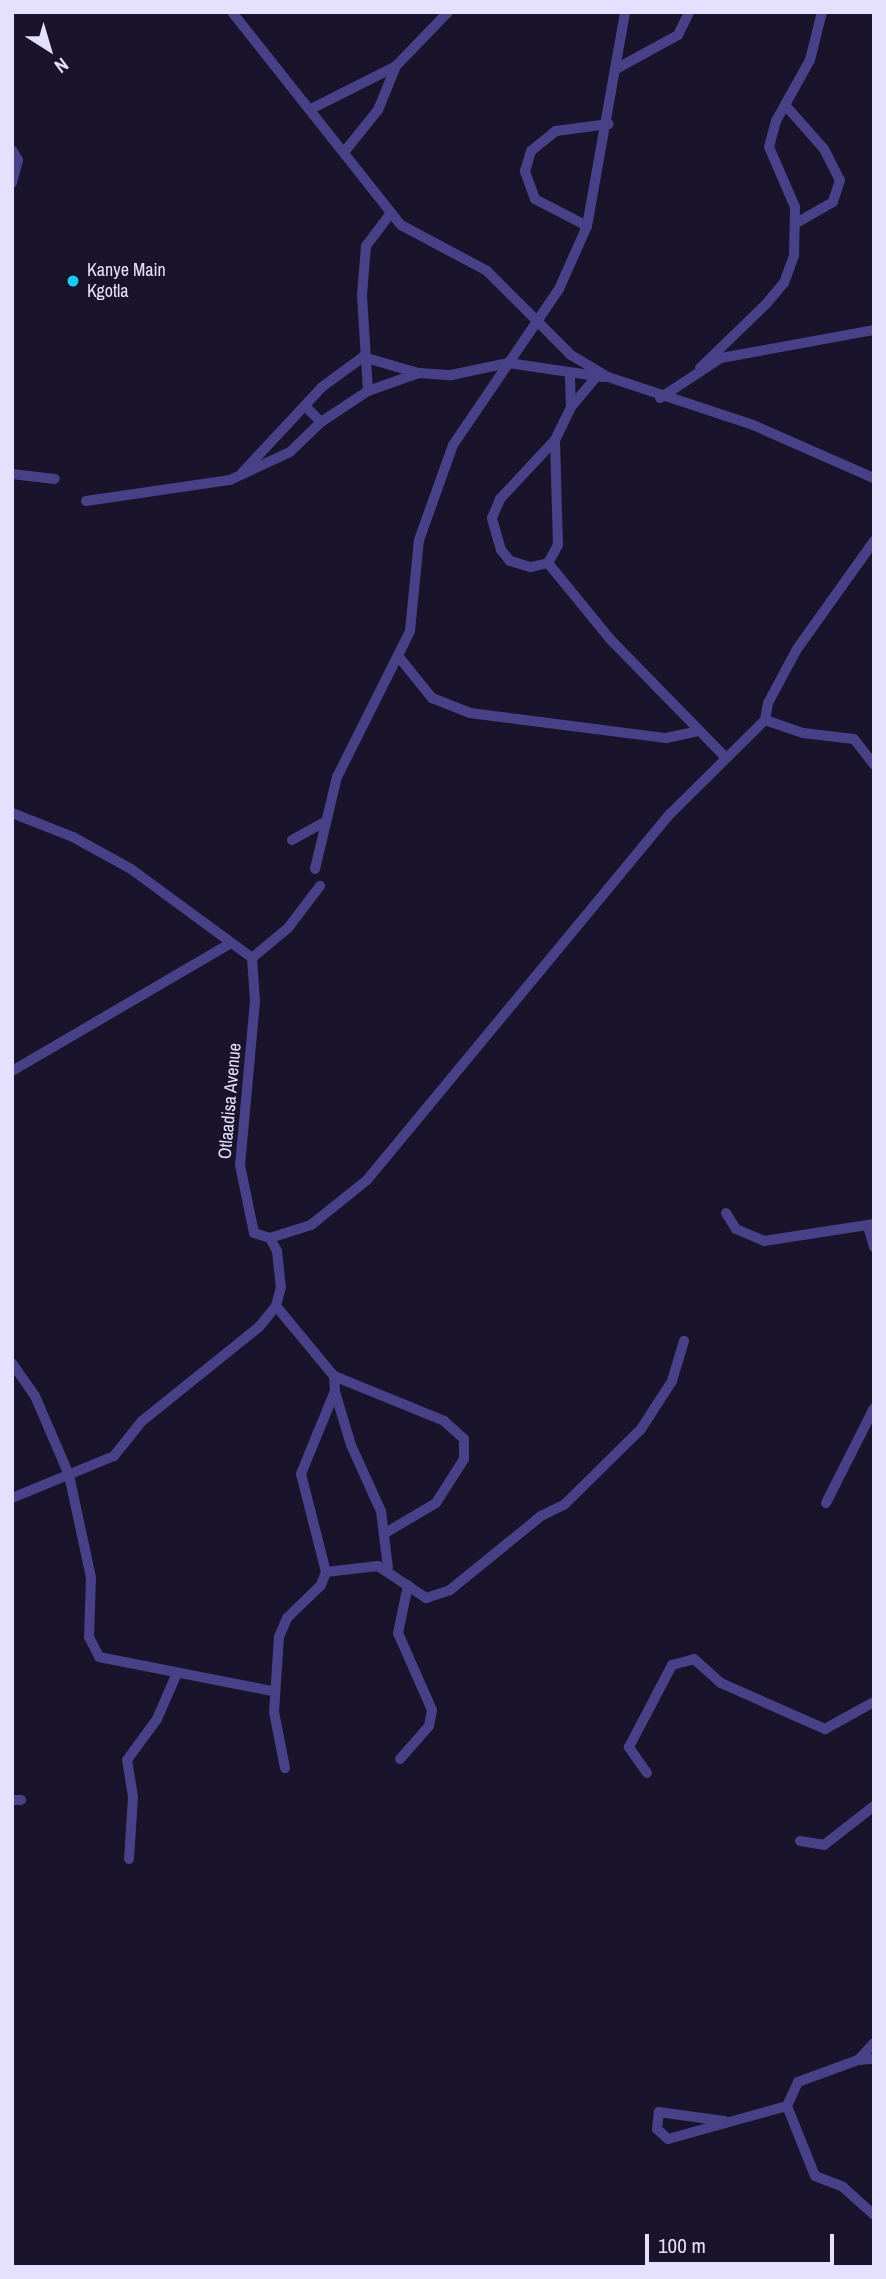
<!DOCTYPE html>
<style>
body{margin:0}
#map{position:relative;width:886px;height:2279px;overflow:hidden;background:#19132c;font-family:"Archivo Narrow",sans-serif}
div>[style]{position:absolute}
.minor>*{height:10px;margin:-5px;padding:0 5px;transform-origin:5px;border-radius:5px;background:#494188}
.dots>*{width:19px;height:19px;translate:-50% -50%;box-sizing:border-box;border:4px solid #19132c;border-radius:50%}
span{translate:-50% -50%;white-space:nowrap;text-align:center;line-height:1.15;-webkit-text-stroke:7px #19132c;paint-order:stroke}
.poi-label{font-size:18px;color:#e5e0fd}
.left{translate:0 -50%;text-align:left}
.street-label{font-size:18px;color:#e5e0fd}
.frame{position:absolute;inset:0;border:14px solid #e5e0fd;pointer-events:none}
.north{position:absolute;left:14px;top:14px;width:70px;height:70px;-webkit-text-stroke:5px #19132c;paint-order:stroke;rotate:143deg;font-size:19px;font-weight:700;line-height:28px;text-align:center;color:#e5e0fd}
.north::after{content:'';display:block;margin:auto;width:24px;height:32px;background:#e5e0fd;clip-path:polygon(50% 0,100% 100%,50% 72%,0 100%)}
.scale{position:absolute;left:645px;top:2234px;width:189px;height:32px;box-sizing:border-box;border:4px solid #e5e0fd;border-top:0;padding-left:9px;font-size:21px;line-height:24px;white-space:nowrap;color:#e5e0fd;-webkit-text-stroke:5px #19132c;paint-order:stroke}
</style>
<div id="map">
<div class="minor">
<i style="left:232px;top:12px;width:272px;rotate:51.6deg"></i>
<i style="left:401px;top:225px;width:98px;rotate:28.1deg"></i>
<i style="left:487px;top:271px;width:119px;rotate:45deg"></i>
<i style="left:571px;top:355px;width:43px;rotate:30.7deg"></i>
<i style="left:608px;top:377px;width:153px;rotate:18.3deg"></i>
<i style="left:753px;top:425px;width:132px;rotate:23.7deg"></i>
<i style="left:616px;top:69px;width:71px;rotate:-28.7deg"></i>
<i style="left:678px;top:35px;width:25px;rotate:-64deg"></i>
<i style="left:786px;top:106px;width:57px;rotate:48.5deg"></i>
<i style="left:824px;top:149px;width:35px;rotate:63deg"></i>
<i style="left:840px;top:180px;width:23px;rotate:108deg"></i>
<i style="left:833px;top:202px;width:40px;rotate:150.3deg"></i>
<i style="left:311px;top:109px;width:95px;rotate:-26.8deg"></i>
<i style="left:396px;top:66px;width:75px;rotate:-46.1deg"></i>
<i style="left:12px;top:150px;width:12px;rotate:59deg"></i>
<i style="left:18px;top:160px;width:24px;rotate:105deg"></i>
<i style="left:345px;top:151px;width:53px;rotate:-51.2deg"></i>
<i style="left:378px;top:110px;width:48px;rotate:-67.8deg"></i>
<i style="left:587px;top:226px;width:59px;rotate:-152.6deg"></i>
<i style="left:535px;top:199px;width:30px;rotate:-110deg"></i>
<i style="left:525px;top:171px;width:21px;rotate:-73deg"></i>
<i style="left:531px;top:151px;width:32px;rotate:-39deg"></i>
<i style="left:556px;top:131px;width:53px;rotate:-7.5deg"></i>
<i style="left:700px;top:368px;width:93px;rotate:-44.1deg"></i>
<i style="left:767px;top:303px;width:26px;rotate:-50deg"></i>
<i style="left:784px;top:283px;width:29px;rotate:-70deg"></i>
<i style="left:794px;top:256px;width:49px;rotate:-88.8deg"></i>
<i style="left:795px;top:207px;width:65px;rotate:-113.4deg"></i>
<i style="left:769px;top:147px;width:27px;rotate:-75deg"></i>
<i style="left:776px;top:121px;width:70px;rotate:-60.9deg"></i>
<i style="left:810px;top:60px;width:49px;rotate:-76deg"></i>
<i style="left:368px;top:391px;width:96px;rotate:-93.6deg"></i>
<i style="left:362px;top:295px;width:49px;rotate:-85.3deg"></i>
<i style="left:366px;top:246px;width:41px;rotate:-52.9deg"></i>
<i style="left:660px;top:398px;width:73px;rotate:-33.3deg"></i>
<i style="left:721px;top:358px;width:156px;rotate:-10.4deg"></i>
<i style="left:305px;top:406px;width:23px;rotate:45deg"></i>
<i style="left:571px;top:407px;width:40px;rotate:-50deg"></i>
<i style="left:555px;top:440px;width:105px;rotate:88.4deg"></i>
<i style="left:558px;top:545px;width:21px;rotate:119deg"></i>
<i style="left:548px;top:563px;width:18px;rotate:167deg"></i>
<i style="left:530px;top:567px;width:21px;rotate:-163deg"></i>
<i style="left:510px;top:561px;width:14px;rotate:-129deg"></i>
<i style="left:501px;top:550px;width:33px;rotate:-106deg"></i>
<i style="left:492px;top:518px;width:21px;rotate:-67deg"></i>
<i style="left:500px;top:499px;width:81px;rotate:-47deg"></i>
<i style="left:555px;top:440px;width:37px;rotate:-64deg"></i>
<i style="left:571px;top:407px;width:34px;rotate:-92deg"></i>
<i style="left:242px;top:473px;width:117px;rotate:-47.1deg"></i>
<i style="left:322px;top:387px;width:51px;rotate:-36.2deg"></i>
<i style="left:363px;top:357px;width:57px;rotate:16.2deg"></i>
<i style="left:12px;top:474px;width:43px;rotate:6.6deg"></i>
<i style="left:86px;top:501px;width:146px;rotate:-8.3deg"></i>
<i style="left:230px;top:480px;width:66px;rotate:-25deg"></i>
<i style="left:290px;top:452px;width:43px;rotate:-44.1deg"></i>
<i style="left:321px;top:422px;width:56px;rotate:-33.4deg"></i>
<i style="left:368px;top:391px;width:54px;rotate:-19.4deg"></i>
<i style="left:419px;top:373px;width:32px;rotate:4deg"></i>
<i style="left:451px;top:375px;width:58px;rotate:-11.9deg"></i>
<i style="left:508px;top:363px;width:96px;rotate:8.4deg"></i>
<i style="left:548px;top:563px;width:98px;rotate:50.8deg"></i>
<i style="left:610px;top:639px;width:166px;rotate:45.7deg"></i>
<i style="left:399px;top:657px;width:53px;rotate:51.2deg"></i>
<i style="left:432px;top:698px;width:41px;rotate:21.5deg"></i>
<i style="left:470px;top:713px;width:198px;rotate:7.3deg"></i>
<i style="left:666px;top:738px;width:33px;rotate:-12deg"></i>
<i style="left:765px;top:720px;width:40px;rotate:18.9deg"></i>
<i style="left:803px;top:733px;width:51px;rotate:6.7deg"></i>
<i style="left:854px;top:739px;width:33px;rotate:52deg"></i>
<i style="left:12px;top:813px;width:66px;rotate:21.5deg"></i>
<i style="left:73px;top:837px;width:66px;rotate:28.9deg"></i>
<i style="left:131px;top:869px;width:150px;rotate:36.3deg"></i>
<i style="left:252px;top:958px;width:43px;rotate:86deg"></i>
<i style="left:255px;top:1001px;width:165px;rotate:95.2deg"></i>
<i style="left:240px;top:1165px;width:69px;rotate:78.4deg"></i>
<i style="left:254px;top:1233px;width:17px;rotate:17deg"></i>
<i style="left:270px;top:1238px;width:15px;rotate:62deg"></i>
<i style="left:277px;top:1251px;width:36px;rotate:84deg"></i>
<i style="left:281px;top:1287px;width:20px;rotate:105deg"></i>
<i style="left:276px;top:1306px;width:27px;rotate:129deg"></i>
<i style="left:259px;top:1327px;width:150px;rotate:141.2deg"></i>
<i style="left:142px;top:1421px;width:45px;rotate:128.7deg"></i>
<i style="left:114px;top:1456px;width:110px;rotate:157.6deg"></i>
<i style="left:292px;top:840px;width:37px;rotate:-29deg"></i>
<i style="left:315px;top:869px;width:95px;rotate:-76.6deg"></i>
<i style="left:337px;top:777px;width:163px;rotate:-63.4deg"></i>
<i style="left:410px;top:631px;width:91px;rotate:-84.4deg"></i>
<i style="left:419px;top:540px;width:101px;rotate:-70.3deg"></i>
<i style="left:453px;top:445px;width:189px;rotate:-55.8deg"></i>
<i style="left:559px;top:289px;width:69px;rotate:-66deg"></i>
<i style="left:587px;top:226px;width:217px;rotate:-79.9deg"></i>
<i style="left:252px;top:958px;width:47px;rotate:-39.8deg"></i>
<i style="left:288px;top:928px;width:53px;rotate:-52.7deg"></i>
<i style="left:12px;top:1071px;width:254px;rotate:-30.3deg"></i>
<i style="left:726px;top:1213px;width:19px;rotate:58deg"></i>
<i style="left:736px;top:1229px;width:30px;rotate:23deg"></i>
<i style="left:764px;top:1241px;width:111px;rotate:-8.8deg"></i>
<i style="left:868px;top:1226px;width:22px;rotate:74deg"></i>
<i style="left:270px;top:1238px;width:43px;rotate:-17.6deg"></i>
<i style="left:311px;top:1225px;width:72px;rotate:-38.8deg"></i>
<i style="left:367px;top:1180px;width:475px;rotate:-50.4deg"></i>
<i style="left:670px;top:814px;width:134px;rotate:-44.7deg"></i>
<i style="left:765px;top:720px;width:17px;rotate:-80deg"></i>
<i style="left:768px;top:703px;width:61px;rotate:-61.8deg"></i>
<i style="left:797px;top:649px;width:133px;rotate:-54.5deg"></i>
<i style="left:276px;top:1306px;width:91px;rotate:50.4deg"></i>
<i style="left:334px;top:1376px;width:15px;rotate:86deg"></i>
<i style="left:335px;top:1391px;width:90px;rotate:112.3deg"></i>
<i style="left:301px;top:1474px;width:101px;rotate:75.7deg"></i>
<i style="left:12px;top:1363px;width:40px;rotate:55.1deg"></i>
<i style="left:35px;top:1396px;width:86px;rotate:66.7deg"></i>
<i style="left:69px;top:1475px;width:105px;rotate:77.9deg"></i>
<i style="left:91px;top:1578px;width:59px;rotate:91.9deg"></i>
<i style="left:89px;top:1637px;width:22px;rotate:63deg"></i>
<i style="left:99px;top:1657px;width:177px;rotate:11.1deg"></i>
<i style="left:334px;top:1376px;width:119px;rotate:22.2deg"></i>
<i style="left:444px;top:1421px;width:27px;rotate:42deg"></i>
<i style="left:464px;top:1439px;width:20px;rotate:90deg"></i>
<i style="left:464px;top:1459px;width:52px;rotate:122.5deg"></i>
<i style="left:436px;top:1503px;width:57px;rotate:149.4deg"></i>
<i style="left:335px;top:1392px;width:55px;rotate:73.2deg"></i>
<i style="left:351px;top:1445px;width:72px;rotate:65.6deg"></i>
<i style="left:381px;top:1511px;width:57px;rotate:83deg"></i>
<i style="left:826px;top:1503px;width:106px;rotate:-63.2deg"></i>
<i style="left:400px;top:1759px;width:44px;rotate:-48.7deg"></i>
<i style="left:429px;top:1726px;width:16px;rotate:-79deg"></i>
<i style="left:432px;top:1710px;width:84px;rotate:-113.8deg"></i>
<i style="left:398px;top:1633px;width:49px;rotate:-78.2deg"></i>
<i style="left:285px;top:1768px;width:57px;rotate:-101.1deg"></i>
<i style="left:274px;top:1712px;width:75px;rotate:-86.2deg"></i>
<i style="left:279px;top:1637px;width:21px;rotate:-67deg"></i>
<i style="left:287px;top:1618px;width:47px;rotate:-44.1deg"></i>
<i style="left:321px;top:1585px;width:14px;rotate:-69deg"></i>
<i style="left:326px;top:1572px;width:52px;rotate:-6.6deg"></i>
<i style="left:378px;top:1566px;width:58px;rotate:33.7deg"></i>
<i style="left:426px;top:1598px;width:25px;rotate:-18deg"></i>
<i style="left:450px;top:1590px;width:117px;rotate:-39.1deg"></i>
<i style="left:541px;top:1516px;width:25px;rotate:-26deg"></i>
<i style="left:564px;top:1505px;width:108px;rotate:-44.6deg"></i>
<i style="left:641px;top:1429px;width:57px;rotate:-57.1deg"></i>
<i style="left:672px;top:1381px;width:42px;rotate:-73.3deg"></i>
<i style="left:647px;top:1773px;width:32px;rotate:-125deg"></i>
<i style="left:629px;top:1747px;width:93px;rotate:-62.3deg"></i>
<i style="left:672px;top:1665px;width:23px;rotate:-15deg"></i>
<i style="left:694px;top:1659px;width:36px;rotate:42deg"></i>
<i style="left:721px;top:1683px;width:114px;rotate:23.9deg"></i>
<i style="left:825px;top:1729px;width:56px;rotate:-28.9deg"></i>
<i style="left:12px;top:1800px;width:9px"></i>
<i style="left:800px;top:1841px;width:24px;rotate:9deg"></i>
<i style="left:824px;top:1845px;width:63px;rotate:-38deg"></i>
<i style="left:129px;top:1859px;width:62px;rotate:-86.3deg"></i>
<i style="left:133px;top:1797px;width:37px;rotate:-99deg"></i>
<i style="left:127px;top:1760px;width:51px;rotate:-53.8deg"></i>
<i style="left:157px;top:1719px;width:50px;rotate:-66.5deg"></i>
<i style="left:874px;top:2043px;width:23px;rotate:133deg"></i>
<i style="left:858px;top:2060px;width:64px;rotate:159.9deg"></i>
<i style="left:798px;top:2082px;width:26px;rotate:115deg"></i>
<i style="left:787px;top:2106px;width:75px;rotate:68.2deg"></i>
<i style="left:815px;top:2176px;width:30px;rotate:21deg"></i>
<i style="left:843px;top:2187px;width:42px;rotate:42.1deg"></i>
<i style="left:858px;top:2060px;width:16px;rotate:-4deg"></i>
<i style="left:724px;top:2121px;width:66px;rotate:-172.1deg"></i>
<i style="left:659px;top:2112px;width:17px;rotate:97deg"></i>
<i style="left:657px;top:2129px;width:15px;rotate:42deg"></i>
<i style="left:668px;top:2139px;width:123px;rotate:-15.5deg"></i>
</div>
<div class="dots">
<i style="left:73px;top:281px;background:#17cbf2"></i>
</div>
<div class="poi-label">
<span class="left" style="left:87px;top:281px">Kanye Main<br>Kgotla</span>
</div>
<div class="street-label">
<span style="left:230px;top:1101px;rotate:-85deg">Otlaadisa Avenue</span>
</div>
<div class="frame"></div>
<div class="north">N</div>
<div class="scale">100 m</div>
</div>
